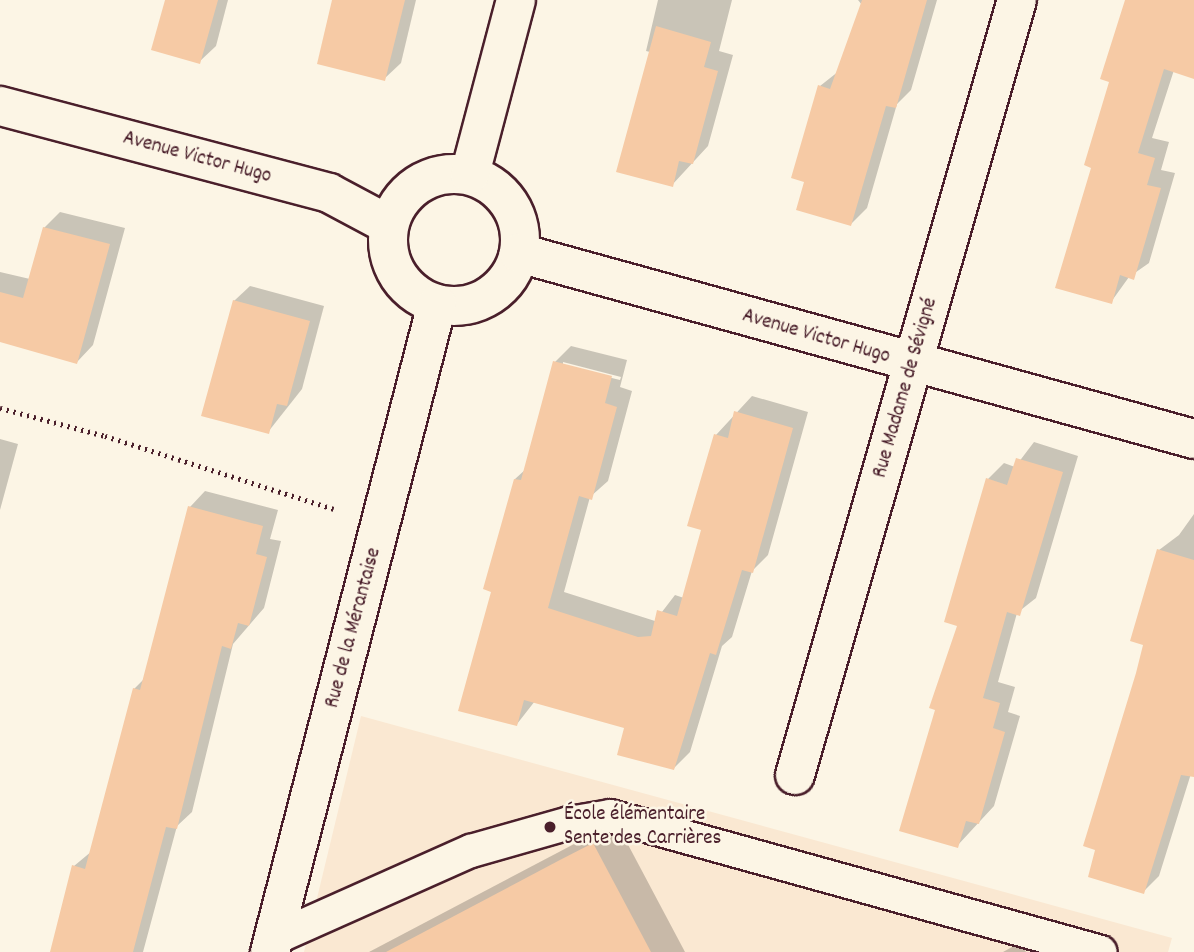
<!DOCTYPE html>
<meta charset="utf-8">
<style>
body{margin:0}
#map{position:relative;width:1194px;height:952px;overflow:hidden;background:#fcf5e5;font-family:Dekko,sans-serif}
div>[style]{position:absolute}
.built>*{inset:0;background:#fae8d2}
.shadow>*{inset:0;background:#0003}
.building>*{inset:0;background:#f6caa5}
.path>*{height:4.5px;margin-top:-2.25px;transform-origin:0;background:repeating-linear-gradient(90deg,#4a1f2b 0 2px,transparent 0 7px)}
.roads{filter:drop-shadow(2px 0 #4a1f2b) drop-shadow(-2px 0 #4a1f2b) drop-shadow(0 2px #4a1f2b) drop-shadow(0 -2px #4a1f2b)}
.service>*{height:32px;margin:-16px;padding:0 16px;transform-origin:16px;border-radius:16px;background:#fcf5e5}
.minor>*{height:38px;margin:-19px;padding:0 19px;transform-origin:19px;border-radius:19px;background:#fcf5e5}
.minor>.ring{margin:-19px;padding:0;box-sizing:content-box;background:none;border:38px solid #fcf5e5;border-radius:50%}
.dots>*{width:19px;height:19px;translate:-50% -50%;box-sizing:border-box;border:4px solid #fcf5e5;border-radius:50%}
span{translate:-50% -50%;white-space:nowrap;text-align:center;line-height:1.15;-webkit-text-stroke:5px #fcf5e5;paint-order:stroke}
.street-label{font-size:21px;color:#4a1f2b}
.poi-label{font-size:21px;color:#4a1f2b}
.left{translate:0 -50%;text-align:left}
</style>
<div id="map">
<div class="built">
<i style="clip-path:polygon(361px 716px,1172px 938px,1168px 952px,304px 952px)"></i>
</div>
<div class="shadow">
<i style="clip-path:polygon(167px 0,228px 0,216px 46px,199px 62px)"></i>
<i style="clip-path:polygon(334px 0,416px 0,401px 63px,384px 79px)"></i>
<i style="clip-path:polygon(658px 0,732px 0,719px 51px,733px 55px,708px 146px,672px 185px,650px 52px,646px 51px)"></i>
<i style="clip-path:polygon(858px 0,937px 0,911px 90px,897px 104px,867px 208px,851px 224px,806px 181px,820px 86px,839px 71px,862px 5px)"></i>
<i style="clip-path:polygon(1126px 0,1194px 0,1194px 76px,1174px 70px,1152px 138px,1169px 142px,1161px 170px,1175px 173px,1149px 263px,1129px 277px,1111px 302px,1093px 166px)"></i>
<i style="clip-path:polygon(60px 212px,125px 228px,93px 345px,77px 362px,0 340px,0 272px,30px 279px,44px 228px)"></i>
<i style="clip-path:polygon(250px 286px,324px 306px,302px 389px,268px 432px,234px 301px)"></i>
<i style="clip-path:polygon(evenodd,571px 346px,627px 360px,620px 387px,632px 391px,608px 481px,590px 497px,564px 592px,655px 621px,675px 595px,684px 598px,703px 529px,716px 435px,752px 396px,808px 412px,768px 555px,752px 571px,732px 637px,722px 646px,690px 752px,673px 769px,626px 727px,535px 701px,517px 724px,493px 591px,515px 479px,526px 469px,555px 362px,571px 346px,563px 362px,621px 377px,620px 380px,563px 366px,563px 362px)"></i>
<i style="clip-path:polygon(0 439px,18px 444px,0 510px)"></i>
<i style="clip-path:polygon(1034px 442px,1078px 456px,1036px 598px,1017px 613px,998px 682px,1015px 687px,1008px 712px,1020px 716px,994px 806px,957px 846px,959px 625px,988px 479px,1004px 463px,1015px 467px)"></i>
<i style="clip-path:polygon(205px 491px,278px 510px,270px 539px,281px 541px,264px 608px,233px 644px,192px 812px,177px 826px,143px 952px,51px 952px,74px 866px,92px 851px,134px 689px,145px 678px,190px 507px)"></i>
<i style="clip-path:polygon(1194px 514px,1194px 764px,1159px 876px,1143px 892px,1145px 644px,1159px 550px,1179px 535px)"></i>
<i style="clip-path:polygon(616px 822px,685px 952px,369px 952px)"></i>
<i style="clip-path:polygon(1021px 942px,1026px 952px,1003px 952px)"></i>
</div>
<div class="building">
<i style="clip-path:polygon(165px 0,218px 0,200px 64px,151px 50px)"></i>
<i style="clip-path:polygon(332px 0,405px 0,385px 81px,317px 64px)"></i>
<i style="clip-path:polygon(862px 0,927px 0,896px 108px,886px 106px,851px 226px,796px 210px,804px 182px,791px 178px,818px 85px,830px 89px)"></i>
<i style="clip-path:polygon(1125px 0,1194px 0,1194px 79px,1164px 69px,1138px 153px,1155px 158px,1147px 185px,1161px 188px,1134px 280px,1120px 275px,1112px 304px,1055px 288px,1091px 168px,1084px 165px,1109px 82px,1100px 79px)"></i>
<i style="clip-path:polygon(656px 26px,711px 42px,704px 67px,718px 71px,693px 164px,679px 161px,673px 187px,616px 172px)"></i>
<i style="clip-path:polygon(43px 227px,110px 244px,77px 364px,0 342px,0 292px,23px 298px)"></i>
<i style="clip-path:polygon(233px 300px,310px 321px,287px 406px,277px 404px,269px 434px,201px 416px)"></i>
<i style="clip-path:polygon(553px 361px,612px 376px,605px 403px,617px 407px,592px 500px,579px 496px,548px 608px,638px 637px,651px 636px,657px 610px,677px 616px,701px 530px,687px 526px,714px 434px,728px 438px,734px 411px,793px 428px,753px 573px,742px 570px,716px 655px,710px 653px,674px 770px,617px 755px,624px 728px,524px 700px,517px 726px,458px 711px,491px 592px,483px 589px,514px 479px,521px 480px)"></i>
<i style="clip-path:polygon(1016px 458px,1063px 472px,1020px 616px,1007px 612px,983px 698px,1000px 703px,993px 728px,1005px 732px,979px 824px,966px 821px,958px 848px,899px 831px,935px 710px,929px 708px,957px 626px,944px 622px,986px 478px,1007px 485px)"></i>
<i style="clip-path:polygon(188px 506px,263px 526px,256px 554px,267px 557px,249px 626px,238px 623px,231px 649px,222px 646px,177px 829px,166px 827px,133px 952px,50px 952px,72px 865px,85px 869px,133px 688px,140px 690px)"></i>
<i style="clip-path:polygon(1157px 549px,1194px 560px,1194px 777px,1181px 775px,1144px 894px,1088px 877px,1095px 850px,1083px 846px,1136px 673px,1143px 645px,1130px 641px)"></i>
<i style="clip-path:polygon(593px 843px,651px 952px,386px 952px,558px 861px)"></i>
</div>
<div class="path">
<i style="left:0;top:408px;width:109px;rotate:14.9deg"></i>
<i style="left:105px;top:436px;width:240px;rotate:17.7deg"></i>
</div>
<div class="roads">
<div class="service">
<i style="left:273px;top:939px;width:217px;rotate:-24deg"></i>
<i style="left:471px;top:851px;width:102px;rotate:-15.9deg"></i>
<i style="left:569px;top:823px;width:42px;rotate:-9.7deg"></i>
<i style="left:610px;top:816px;width:509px;rotate:15.48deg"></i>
</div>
<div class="minor">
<i style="left:0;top:106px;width:340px;rotate:14.8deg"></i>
<i style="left:329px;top:193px;width:68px;rotate:28.1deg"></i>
<i class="ring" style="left:388px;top:174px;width:94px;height:94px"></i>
<i style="left:470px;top:174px;width:180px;rotate:-75.2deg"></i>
<i style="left:519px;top:253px;width:700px;rotate:15.41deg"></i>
<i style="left:795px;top:775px;width:806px;rotate:-74.02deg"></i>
<i style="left:270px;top:952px;width:669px;rotate:-75.55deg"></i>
</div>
</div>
<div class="dots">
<i style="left:550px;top:827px;background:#4a1f2b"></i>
</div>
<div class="street-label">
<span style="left:197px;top:158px;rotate:15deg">Avenue Victor Hugo</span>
<span style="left:816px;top:337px;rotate:16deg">Avenue Victor Hugo</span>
<span style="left:906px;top:388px;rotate:-74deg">Rue Madame de Sévigné</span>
<span style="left:354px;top:628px;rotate:-75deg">Rue de la Mérantaise</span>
</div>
<div class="poi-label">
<span class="left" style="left:564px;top:827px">École élémentaire<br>Sente des Carrières</span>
</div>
</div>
